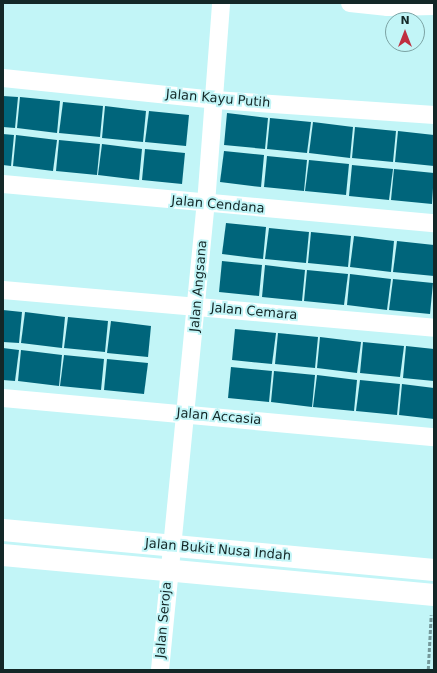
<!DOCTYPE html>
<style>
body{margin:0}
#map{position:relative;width:437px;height:673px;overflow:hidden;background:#c2f5f7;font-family:"DejaVu Sans",sans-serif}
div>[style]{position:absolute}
.building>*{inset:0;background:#00657b}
.path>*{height:2.5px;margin-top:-1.25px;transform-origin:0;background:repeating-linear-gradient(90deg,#74999b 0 4px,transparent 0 6px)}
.street>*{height:18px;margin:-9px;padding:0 9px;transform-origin:9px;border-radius:9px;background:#fff}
.secondary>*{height:22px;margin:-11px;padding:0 11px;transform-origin:11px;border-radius:11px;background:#fff}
span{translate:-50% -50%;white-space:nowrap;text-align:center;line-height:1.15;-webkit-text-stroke:4px #c2f5f7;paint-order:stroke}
.street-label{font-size:13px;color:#132727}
.frame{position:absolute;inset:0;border:4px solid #132727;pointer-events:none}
.north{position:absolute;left:385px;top:12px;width:40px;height:40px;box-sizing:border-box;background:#c2f5f7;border:1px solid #7ca3a4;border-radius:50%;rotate:0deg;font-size:11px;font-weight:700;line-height:16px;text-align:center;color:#132727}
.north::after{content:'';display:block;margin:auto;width:14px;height:18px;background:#bf2f40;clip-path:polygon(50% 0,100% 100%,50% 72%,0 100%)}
</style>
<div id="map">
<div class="building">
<i style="clip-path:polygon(3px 96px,18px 97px,15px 128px,3px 127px)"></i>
<i style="clip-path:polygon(20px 97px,60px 101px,57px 133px,17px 128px)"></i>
<i style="clip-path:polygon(63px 102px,103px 106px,100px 137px,59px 133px)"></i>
<i style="clip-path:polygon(105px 106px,146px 111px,143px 142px,102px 138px)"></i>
<i style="clip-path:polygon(149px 111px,189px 115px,186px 146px,145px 142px)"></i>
<i style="clip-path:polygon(227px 113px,268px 118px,265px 149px,224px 145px)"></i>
<i style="clip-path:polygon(270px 118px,311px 122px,307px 153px,267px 149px)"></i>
<i style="clip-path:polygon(313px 122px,353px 127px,350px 158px,309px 153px)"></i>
<i style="clip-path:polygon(355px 127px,396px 131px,393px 162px,352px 158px)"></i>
<i style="clip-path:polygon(398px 131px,434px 135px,434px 166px,395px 162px)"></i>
<i style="clip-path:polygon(3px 134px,14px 135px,11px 166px,3px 165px)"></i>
<i style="clip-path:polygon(16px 135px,57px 140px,53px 171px,13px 166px)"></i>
<i style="clip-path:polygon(59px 140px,100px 144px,97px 175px,56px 171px)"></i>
<i style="clip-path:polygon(102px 144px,142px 149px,139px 180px,98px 175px)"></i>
<i style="clip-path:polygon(145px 149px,185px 153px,182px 184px,142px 180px)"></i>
<i style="clip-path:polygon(224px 151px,264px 155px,261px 187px,220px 182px)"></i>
<i style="clip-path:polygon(267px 156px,307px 160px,304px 191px,264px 187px)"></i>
<i style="clip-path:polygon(309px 160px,349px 164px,346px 195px,305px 191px)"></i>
<i style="clip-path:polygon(352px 165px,393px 169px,389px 200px,349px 196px)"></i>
<i style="clip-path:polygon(394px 169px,434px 173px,432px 204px,391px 200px)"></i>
<i style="clip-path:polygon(226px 223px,266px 227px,263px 259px,222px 254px)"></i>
<i style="clip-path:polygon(269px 228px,309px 232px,306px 263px,265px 259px)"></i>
<i style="clip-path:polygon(311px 232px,351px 236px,348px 267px,308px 263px)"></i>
<i style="clip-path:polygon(354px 236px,394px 241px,391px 272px,350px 267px)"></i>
<i style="clip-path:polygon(397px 241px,434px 245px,434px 276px,393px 272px)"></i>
<i style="clip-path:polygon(222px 261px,262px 265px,259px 296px,219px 292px)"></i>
<i style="clip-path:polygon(265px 265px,305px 270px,302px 301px,262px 297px)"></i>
<i style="clip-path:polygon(307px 270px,348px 274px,344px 305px,304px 301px)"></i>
<i style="clip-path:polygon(350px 274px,391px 279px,387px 310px,347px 305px)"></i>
<i style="clip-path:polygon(393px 279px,433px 283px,430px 314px,389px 310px)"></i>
<i style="clip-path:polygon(3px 310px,22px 312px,19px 343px,3px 342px)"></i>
<i style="clip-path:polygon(25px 312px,65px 317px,62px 348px,21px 343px)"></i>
<i style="clip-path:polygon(68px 317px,108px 321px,105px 352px,64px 348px)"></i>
<i style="clip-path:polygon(111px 321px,151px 326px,148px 357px,107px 353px)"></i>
<i style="clip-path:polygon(235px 329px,276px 333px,272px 364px,232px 360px)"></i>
<i style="clip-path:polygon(278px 333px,318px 337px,315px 368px,275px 364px)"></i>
<i style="clip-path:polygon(320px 337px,361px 342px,357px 373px,317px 368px)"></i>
<i style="clip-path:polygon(363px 342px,404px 346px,400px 377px,360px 373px)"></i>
<i style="clip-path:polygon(406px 346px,434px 349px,434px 381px,403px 378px)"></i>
<i style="clip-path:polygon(3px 348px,19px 350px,15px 381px,3px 380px)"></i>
<i style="clip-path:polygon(21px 350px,62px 355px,59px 386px,18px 381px)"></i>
<i style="clip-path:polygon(64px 355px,104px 359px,101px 390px,60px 386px)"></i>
<i style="clip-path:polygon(107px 359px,148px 363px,144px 394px,104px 390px)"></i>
<i style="clip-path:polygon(231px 367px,272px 371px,269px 402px,228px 398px)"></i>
<i style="clip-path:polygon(274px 371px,315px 375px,312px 407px,271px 402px)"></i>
<i style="clip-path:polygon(317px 375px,357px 380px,354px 411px,313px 407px)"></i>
<i style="clip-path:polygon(360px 380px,400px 384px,397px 415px,356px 411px)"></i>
<i style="clip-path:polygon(402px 384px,434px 388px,434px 419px,399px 415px)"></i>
</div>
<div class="path">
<i style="left:428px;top:670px;width:55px;rotate:-86.9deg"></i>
</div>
<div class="street">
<i style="left:350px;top:3px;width:38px;rotate:6deg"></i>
<i style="left:388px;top:7px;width:46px;rotate:-1.2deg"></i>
<i style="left:3px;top:78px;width:213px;rotate:5.9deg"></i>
<i style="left:215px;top:100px;width:220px;rotate:3.9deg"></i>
<i style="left:3px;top:184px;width:433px;rotate:5.2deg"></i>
<i style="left:3px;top:290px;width:433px;rotate:5deg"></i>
<i style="left:3px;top:398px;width:433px;rotate:5.2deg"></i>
<i style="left:160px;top:670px;width:468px;rotate:-84.4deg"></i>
<i style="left:206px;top:204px;width:202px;rotate:-85.7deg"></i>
</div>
<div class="secondary">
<i style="left:3px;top:530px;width:433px;rotate:5.3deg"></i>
<i style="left:3px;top:555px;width:433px;rotate:5.3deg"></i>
</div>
<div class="street-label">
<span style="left:218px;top:99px;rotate:5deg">Jalan Kayu Putih</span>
<span style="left:218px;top:205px;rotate:5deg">Jalan Cendana</span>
<span style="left:199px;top:286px;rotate:-85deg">Jalan Angsana</span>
<span style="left:254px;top:312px;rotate:5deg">Jalan Cemara</span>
<span style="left:219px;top:417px;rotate:5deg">Jalan Accasia</span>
<span style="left:218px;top:550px;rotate:5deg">Jalan Bukit Nusa Indah</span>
<span style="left:164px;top:620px;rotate:-85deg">Jalan Seroja</span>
</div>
<div class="frame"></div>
<div class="north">N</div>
</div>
